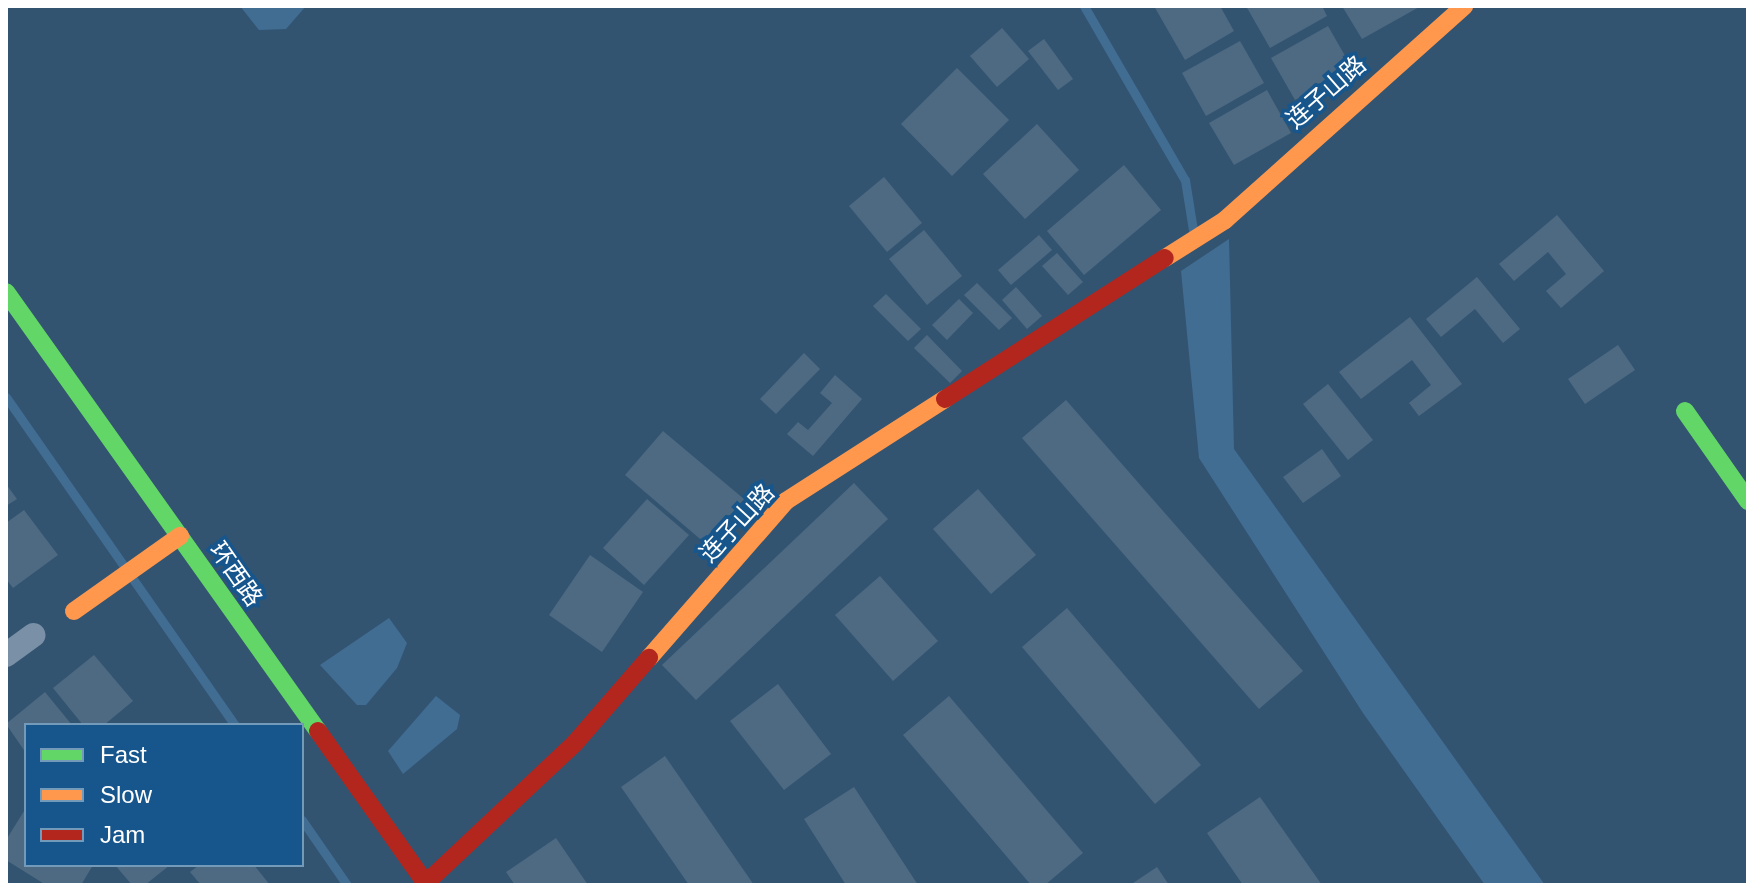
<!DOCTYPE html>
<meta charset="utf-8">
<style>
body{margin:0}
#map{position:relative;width:1754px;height:891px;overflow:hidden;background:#325471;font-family:Helvetica,"Noto Sans SC",sans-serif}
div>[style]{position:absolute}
.water>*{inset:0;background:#416d93}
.stream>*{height:9px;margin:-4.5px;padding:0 4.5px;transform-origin:4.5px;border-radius:4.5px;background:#416d93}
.building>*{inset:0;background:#4e6a82}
.street>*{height:24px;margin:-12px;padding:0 12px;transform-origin:12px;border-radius:12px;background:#7990a6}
.fast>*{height:18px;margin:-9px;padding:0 9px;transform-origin:9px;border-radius:9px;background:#63d668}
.slow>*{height:18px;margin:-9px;padding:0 9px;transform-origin:9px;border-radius:9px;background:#ff974d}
.jam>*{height:18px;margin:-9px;padding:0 9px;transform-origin:9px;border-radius:9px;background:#b3261e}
span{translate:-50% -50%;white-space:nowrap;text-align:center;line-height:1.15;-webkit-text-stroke:7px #17568c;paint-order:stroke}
.street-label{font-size:24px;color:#fff}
.frame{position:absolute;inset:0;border:8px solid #fff;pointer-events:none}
.legend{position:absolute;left:24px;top:723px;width:280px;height:144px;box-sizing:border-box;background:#17568c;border:2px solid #749aba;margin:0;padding:10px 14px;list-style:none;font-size:24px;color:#fff}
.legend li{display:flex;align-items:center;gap:16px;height:40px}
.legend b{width:40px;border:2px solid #749aba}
</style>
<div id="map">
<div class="water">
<i style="clip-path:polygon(240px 6px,306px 6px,286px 29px,259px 30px)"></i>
<i style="clip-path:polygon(1229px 239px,1234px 449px,1545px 885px,1485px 885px,1363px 713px,1199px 458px,1181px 271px)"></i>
<i style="clip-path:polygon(389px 618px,407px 643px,397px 668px,366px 705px,357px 705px,320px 665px)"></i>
<i style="clip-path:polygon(436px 696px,460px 715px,457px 729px,403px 774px,388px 751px)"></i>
</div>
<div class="stream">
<i style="left:1084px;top:6px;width:201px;rotate:59.9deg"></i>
<i style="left:1185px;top:180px;width:51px;rotate:80.9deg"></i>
<i style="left:6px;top:397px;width:400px;rotate:55.1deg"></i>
<i style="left:302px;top:820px;width:79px;rotate:55.3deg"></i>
</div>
<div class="building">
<i style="clip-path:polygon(1154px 6px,1220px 6px,1234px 31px,1185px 60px)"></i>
<i style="clip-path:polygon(1246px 6px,1322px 6px,1327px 16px,1270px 48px)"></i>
<i style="clip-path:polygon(1342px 6px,1421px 6px,1362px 39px)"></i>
<i style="clip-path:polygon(1328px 26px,1352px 68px,1295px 100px,1271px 58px)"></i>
<i style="clip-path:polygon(1002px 28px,1029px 59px,997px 87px,970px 56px)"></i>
<i style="clip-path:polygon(1044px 39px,1073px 79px,1058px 90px,1028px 51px)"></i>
<i style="clip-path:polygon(1240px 41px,1264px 83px,1206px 116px,1182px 73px)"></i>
<i style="clip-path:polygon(957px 68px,1009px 120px,952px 176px,901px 124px)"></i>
<i style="clip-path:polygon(1267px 90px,1291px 133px,1234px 165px,1209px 123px)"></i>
<i style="clip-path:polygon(1037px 124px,1079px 170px,1025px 219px,983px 174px)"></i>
<i style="clip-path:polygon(1124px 165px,1161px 210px,1084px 275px,1047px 231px)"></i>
<i style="clip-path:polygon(884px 177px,922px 223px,887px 252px,849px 206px)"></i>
<i style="clip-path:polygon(1557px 215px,1604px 271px,1561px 308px,1546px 291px,1566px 274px,1548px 252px,1514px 281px,1499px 264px)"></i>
<i style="clip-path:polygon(924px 230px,962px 276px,927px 305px,889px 259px)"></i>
<i style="clip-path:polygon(1039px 235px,1052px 250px,1011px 285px,998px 270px)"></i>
<i style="clip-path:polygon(1057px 253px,1083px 282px,1068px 295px,1042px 266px)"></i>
<i style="clip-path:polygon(1477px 277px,1520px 329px,1503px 343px,1475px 309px,1441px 337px,1426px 319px)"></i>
<i style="clip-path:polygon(977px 283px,1012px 318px,999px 330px,964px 295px)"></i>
<i style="clip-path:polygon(1016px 287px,1042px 316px,1027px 329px,1002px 300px)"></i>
<i style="clip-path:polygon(886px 294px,921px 329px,908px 341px,873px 306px)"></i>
<i style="clip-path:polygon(959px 299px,973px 313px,947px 340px,932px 325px)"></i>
<i style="clip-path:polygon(1410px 317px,1462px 384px,1419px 416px,1409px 403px,1431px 385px,1412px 360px,1361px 399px,1339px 372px)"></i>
<i style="clip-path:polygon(927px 335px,962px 371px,950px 383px,914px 348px)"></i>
<i style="clip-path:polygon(1618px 345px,1635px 370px,1585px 404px,1568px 379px)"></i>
<i style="clip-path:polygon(804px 353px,820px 369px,776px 414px,760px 399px)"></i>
<i style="clip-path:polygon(835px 375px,862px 399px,813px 456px,787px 434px,798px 422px,808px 430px,832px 403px,820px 393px)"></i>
<i style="clip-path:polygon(1328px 384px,1373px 440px,1348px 460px,1303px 404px)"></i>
<i style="clip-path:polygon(1066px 400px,1303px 671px,1259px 709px,1022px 438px)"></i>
<i style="clip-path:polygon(663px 431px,744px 499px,706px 544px,625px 475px)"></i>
<i style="clip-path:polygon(1322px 449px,1341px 476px,1303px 503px,1283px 477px)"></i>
<i style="clip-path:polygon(854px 483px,888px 519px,696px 700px,662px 665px)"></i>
<i style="clip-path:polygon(6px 484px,17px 499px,6px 506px)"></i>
<i style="clip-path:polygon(978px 489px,1036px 555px,991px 594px,933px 529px)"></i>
<i style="clip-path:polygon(647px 499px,689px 535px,644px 585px,603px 548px)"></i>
<i style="clip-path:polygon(24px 510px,58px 555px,13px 588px,6px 579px,6px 523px)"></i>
<i style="clip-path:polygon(590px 555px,643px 592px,602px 652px,549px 615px)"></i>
<i style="clip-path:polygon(880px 576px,938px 641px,893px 681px,835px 615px)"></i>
<i style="clip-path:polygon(1067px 608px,1201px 765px,1155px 804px,1022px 647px)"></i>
<i style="clip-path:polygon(94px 655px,133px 701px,104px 725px,83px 725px,53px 688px)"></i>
<i style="clip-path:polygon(778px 684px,831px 754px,784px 790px,730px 721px)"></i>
<i style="clip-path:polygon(45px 692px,72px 725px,26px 725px,26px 753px,6px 724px)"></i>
<i style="clip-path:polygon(949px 696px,1083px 853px,1045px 885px,1031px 885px,903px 735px)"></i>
<i style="clip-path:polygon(665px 756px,754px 885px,689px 885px,621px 787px)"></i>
<i style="clip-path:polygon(854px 787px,918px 885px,846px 885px,804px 819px)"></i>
<i style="clip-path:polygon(1260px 797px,1322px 885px,1243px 885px,1207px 833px)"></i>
<i style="clip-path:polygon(26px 808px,26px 865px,93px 865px,81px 885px,46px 885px,6px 860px,6px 840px)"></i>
<i style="clip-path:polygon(556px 838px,588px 885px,515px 885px,506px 872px)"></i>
<i style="clip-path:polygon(115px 865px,170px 865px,145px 885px,132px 885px)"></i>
<i style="clip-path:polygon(199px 865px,254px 865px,270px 885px,201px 885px,190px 872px)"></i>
<i style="clip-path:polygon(1157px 867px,1169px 885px,1130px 885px)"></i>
</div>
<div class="street">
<i style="left:6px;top:655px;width:34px;rotate:-36deg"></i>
</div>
<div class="fast">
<i style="left:6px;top:292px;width:539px;rotate:54.6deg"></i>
<i style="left:1685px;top:411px;width:110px;rotate:55deg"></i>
</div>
<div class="slow">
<i style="left:1165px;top:258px;width:71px;rotate:-32.3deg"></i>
<i style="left:1225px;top:220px;width:321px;rotate:-41.8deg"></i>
<i style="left:74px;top:611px;width:130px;rotate:-35.3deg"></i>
<i style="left:649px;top:658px;width:208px;rotate:-48.9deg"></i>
<i style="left:786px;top:501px;width:189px;rotate:-32.7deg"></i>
</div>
<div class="jam">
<i style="left:945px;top:399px;width:261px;rotate:-32.7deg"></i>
<i style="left:318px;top:731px;width:189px;rotate:54.7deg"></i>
<i style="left:426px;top:883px;width:204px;rotate:-43.2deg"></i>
<i style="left:575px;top:743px;width:113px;rotate:-49deg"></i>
</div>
<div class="street-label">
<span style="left:1326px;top:92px;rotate:-41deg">连子山路</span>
<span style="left:737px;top:523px;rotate:-47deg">连子山路</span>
<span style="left:236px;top:574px;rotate:55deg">环西路</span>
</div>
<div class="frame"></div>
<ul class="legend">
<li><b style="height:10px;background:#63d668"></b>Fast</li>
<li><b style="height:10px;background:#ff974d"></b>Slow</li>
<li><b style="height:10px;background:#b3261e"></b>Jam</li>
</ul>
</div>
